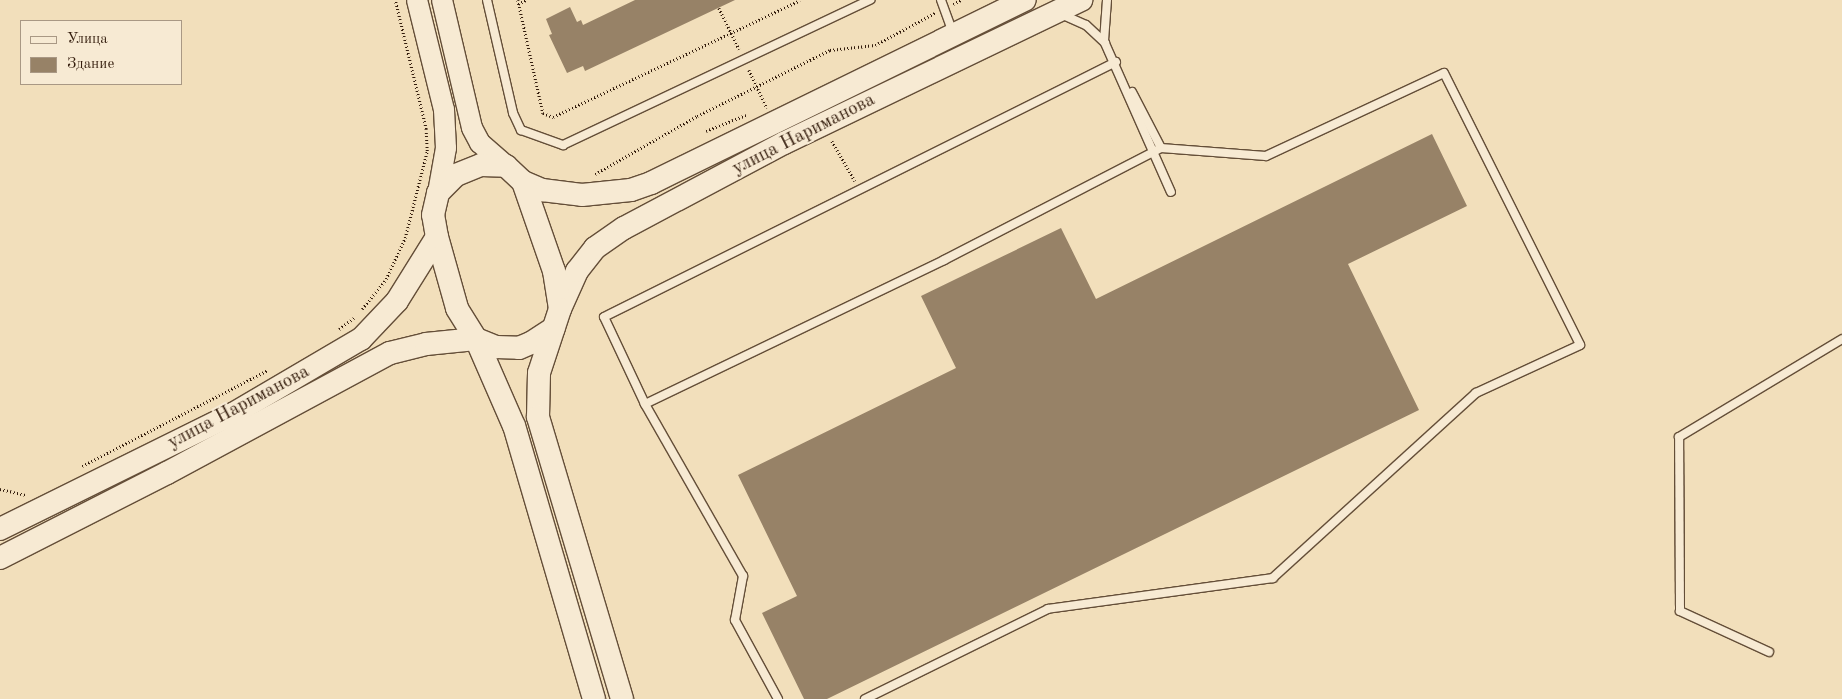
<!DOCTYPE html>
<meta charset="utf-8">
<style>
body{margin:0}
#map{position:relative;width:1842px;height:699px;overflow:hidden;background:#f2dfbb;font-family:"Old Standard TT",serif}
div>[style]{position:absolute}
.building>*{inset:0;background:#978267}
.path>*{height:2.5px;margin-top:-1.25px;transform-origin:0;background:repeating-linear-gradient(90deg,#341d0d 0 1px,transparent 0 3.5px)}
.roads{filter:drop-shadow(1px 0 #644e38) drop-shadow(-1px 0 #644e38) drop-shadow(0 1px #644e38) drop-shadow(0 -1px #644e38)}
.service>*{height:8px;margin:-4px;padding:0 4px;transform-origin:4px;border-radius:4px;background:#f7ead3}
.tertiary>*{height:20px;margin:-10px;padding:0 10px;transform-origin:10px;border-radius:10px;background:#f7ead3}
.secondary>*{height:22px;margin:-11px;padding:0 11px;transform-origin:11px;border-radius:11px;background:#f7ead3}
span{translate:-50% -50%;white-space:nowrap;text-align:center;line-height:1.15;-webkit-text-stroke:4px #f7ead3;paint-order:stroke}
.street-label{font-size:19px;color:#341d0d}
.legend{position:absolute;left:20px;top:20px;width:162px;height:65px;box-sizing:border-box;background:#f7ead3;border:1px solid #a99884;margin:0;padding:6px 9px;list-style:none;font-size:15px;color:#341d0d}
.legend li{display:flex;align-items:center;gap:10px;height:25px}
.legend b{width:25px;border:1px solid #a99884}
</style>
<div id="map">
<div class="building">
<i style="clip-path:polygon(635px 0,735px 0,585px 71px,583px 66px,567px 73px,549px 35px,552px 34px,546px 19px,570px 7px,577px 22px,581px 20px,583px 25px)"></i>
<i style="clip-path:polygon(1432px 134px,1467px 206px,1348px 264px,1419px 410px,827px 699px,804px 699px,762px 613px,797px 596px,738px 475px,956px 368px,921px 296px,1061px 228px,1096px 299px)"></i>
</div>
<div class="path">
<i style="left:518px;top:0;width:116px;rotate:77.5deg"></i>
<i style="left:543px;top:113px;width:11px;rotate:22deg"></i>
<i style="left:553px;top:117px;width:273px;rotate:-25.3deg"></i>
<i style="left:518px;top:4px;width:9px;rotate:-27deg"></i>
<i style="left:953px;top:4px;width:9px;rotate:-27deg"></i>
<i style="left:719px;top:8px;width:46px;rotate:64deg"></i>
<i style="left:749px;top:70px;width:42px;rotate:64.7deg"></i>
<i style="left:706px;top:131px;width:43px;rotate:-21.8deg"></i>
<i style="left:832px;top:141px;width:46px;rotate:60.1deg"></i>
<i style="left:595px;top:174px;width:117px;rotate:-29.6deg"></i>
<i style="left:697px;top:116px;width:148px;rotate:-26.4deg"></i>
<i style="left:830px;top:50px;width:45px;rotate:-6.3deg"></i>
<i style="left:875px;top:45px;width:68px;rotate:-28.1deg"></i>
<i style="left:362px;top:309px;width:38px;rotate:-51deg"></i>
<i style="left:386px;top:279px;width:45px;rotate:-65.1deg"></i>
<i style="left:405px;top:238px;width:90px;rotate:-75.8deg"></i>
<i style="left:427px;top:151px;width:22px;rotate:-93deg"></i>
<i style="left:426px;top:129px;width:133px;rotate:-103.5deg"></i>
<i style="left:339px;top:329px;width:20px;rotate:-37deg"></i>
<i style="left:82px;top:466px;width:209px;rotate:-27.3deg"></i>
<i style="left:0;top:489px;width:26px;rotate:13deg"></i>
</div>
<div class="roads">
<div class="service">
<i style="left:487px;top:0;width:116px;rotate:77deg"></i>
<i style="left:513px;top:113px;width:19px;rotate:65deg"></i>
<i style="left:521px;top:130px;width:45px;rotate:19.7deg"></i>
<i style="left:563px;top:145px;width:340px;rotate:-25.3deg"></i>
<i style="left:941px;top:0;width:35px;rotate:70deg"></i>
<i style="left:1107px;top:0;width:41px;rotate:94.2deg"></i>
<i style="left:1104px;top:41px;width:165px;rotate:66.1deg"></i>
<i style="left:1061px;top:14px;width:27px;rotate:24deg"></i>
<i style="left:1086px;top:25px;width:26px;rotate:43deg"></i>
<i style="left:1132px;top:92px;width:63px;rotate:62.6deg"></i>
<i style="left:645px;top:404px;width:332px;rotate:-25.7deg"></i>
<i style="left:944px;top:260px;width:244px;rotate:-27.3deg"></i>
<i style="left:1161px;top:148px;width:105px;rotate:4.4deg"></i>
<i style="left:1266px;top:156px;width:196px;rotate:-25deg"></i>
<i style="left:1444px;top:73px;width:304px;rotate:63.4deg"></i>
<i style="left:1580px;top:345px;width:115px;rotate:155.2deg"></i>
<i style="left:1476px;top:393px;width:275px;rotate:137.7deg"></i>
<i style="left:1273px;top:578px;width:227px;rotate:172.2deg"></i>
<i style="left:1048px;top:609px;width:204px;rotate:153.8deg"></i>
<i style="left:1769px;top:652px;width:98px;rotate:-155.3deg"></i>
<i style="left:1680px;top:611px;width:174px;rotate:-90.3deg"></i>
<i style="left:1679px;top:437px;width:190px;rotate:-31deg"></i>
<i style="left:778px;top:699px;width:90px;rotate:-118.6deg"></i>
<i style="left:735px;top:620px;width:45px;rotate:-79.7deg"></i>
<i style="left:743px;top:576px;width:198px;rotate:-119.7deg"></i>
<i style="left:645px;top:404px;width:96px;rotate:-115.2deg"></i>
<i style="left:604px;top:317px;width:572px;rotate:-26.48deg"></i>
</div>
<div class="tertiary">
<i style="left:417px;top:0;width:113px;rotate:76.2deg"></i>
<i style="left:444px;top:110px;width:38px;rotate:87deg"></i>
<i style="left:446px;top:148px;width:46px;rotate:100.1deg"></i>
<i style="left:442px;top:0;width:131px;rotate:76.8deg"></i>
<i style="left:472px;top:128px;width:17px;rotate:62deg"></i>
<i style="left:480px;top:143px;width:35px;rotate:41deg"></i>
</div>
<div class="secondary">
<i style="left:523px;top:182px;width:21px;rotate:23deg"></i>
<i style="left:542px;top:190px;width:40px;rotate:7.1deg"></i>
<i style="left:582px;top:195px;width:49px;rotate:-5.8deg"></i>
<i style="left:631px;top:190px;width:21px;rotate:-19deg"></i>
<i style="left:651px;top:183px;width:416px;rotate:-26.1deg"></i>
<i style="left:560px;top:309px;width:42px;rotate:-65.9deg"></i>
<i style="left:577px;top:271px;width:29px;rotate:-52deg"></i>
<i style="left:595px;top:248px;width:35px;rotate:-35deg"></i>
<i style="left:624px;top:228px;width:181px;rotate:-28deg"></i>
<i style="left:784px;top:143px;width:330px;rotate:-25.7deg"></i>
<i style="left:476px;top:339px;width:22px;rotate:22deg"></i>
<i style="left:496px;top:347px;width:23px;rotate:2deg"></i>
<i style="left:519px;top:348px;width:13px;rotate:-23deg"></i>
<i style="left:531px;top:343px;width:27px;rotate:-33deg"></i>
<i style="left:0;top:529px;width:260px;rotate:-26.3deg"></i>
<i style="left:233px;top:414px;width:148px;rotate:-30.4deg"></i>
<i style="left:361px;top:339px;width:52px;rotate:-46.5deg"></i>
<i style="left:397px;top:301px;width:75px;rotate:-58deg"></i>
<i style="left:0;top:558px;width:187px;rotate:-27deg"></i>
<i style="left:167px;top:473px;width:253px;rotate:-28.3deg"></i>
<i style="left:390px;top:353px;width:37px;rotate:-14deg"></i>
<i style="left:426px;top:344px;width:50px;rotate:-5.7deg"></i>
<i style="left:594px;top:699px;width:284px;rotate:-106.3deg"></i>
<i style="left:514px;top:426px;width:95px;rotate:-113.6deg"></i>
<i style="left:476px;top:339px;width:36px;rotate:-122deg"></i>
<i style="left:457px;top:308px;width:74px;rotate:-105.7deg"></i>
<i style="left:437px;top:237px;width:22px;rotate:-100deg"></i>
<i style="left:433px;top:215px;width:23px;rotate:-77deg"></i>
<i style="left:438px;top:193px;width:25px;rotate:-45deg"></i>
<i style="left:456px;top:175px;width:27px;rotate:-22deg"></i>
<i style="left:481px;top:165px;width:25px;rotate:2deg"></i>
<i style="left:506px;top:166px;width:23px;rotate:43deg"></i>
<i style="left:523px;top:182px;width:94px;rotate:70.8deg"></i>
<i style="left:554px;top:271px;width:38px;rotate:81deg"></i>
<i style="left:560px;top:309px;width:67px;rotate:108.2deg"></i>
<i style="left:539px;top:373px;width:44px;rotate:91.3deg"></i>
<i style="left:538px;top:417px;width:294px;rotate:73.4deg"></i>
</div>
</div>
<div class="street-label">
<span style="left:804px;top:135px;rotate:-27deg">улица Нариманова</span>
<span style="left:239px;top:408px;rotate:-28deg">улица Нариманова</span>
</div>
<ul class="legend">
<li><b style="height:6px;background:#f7ead3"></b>Улица</li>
<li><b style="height:14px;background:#978267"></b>Здание</li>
</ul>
</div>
